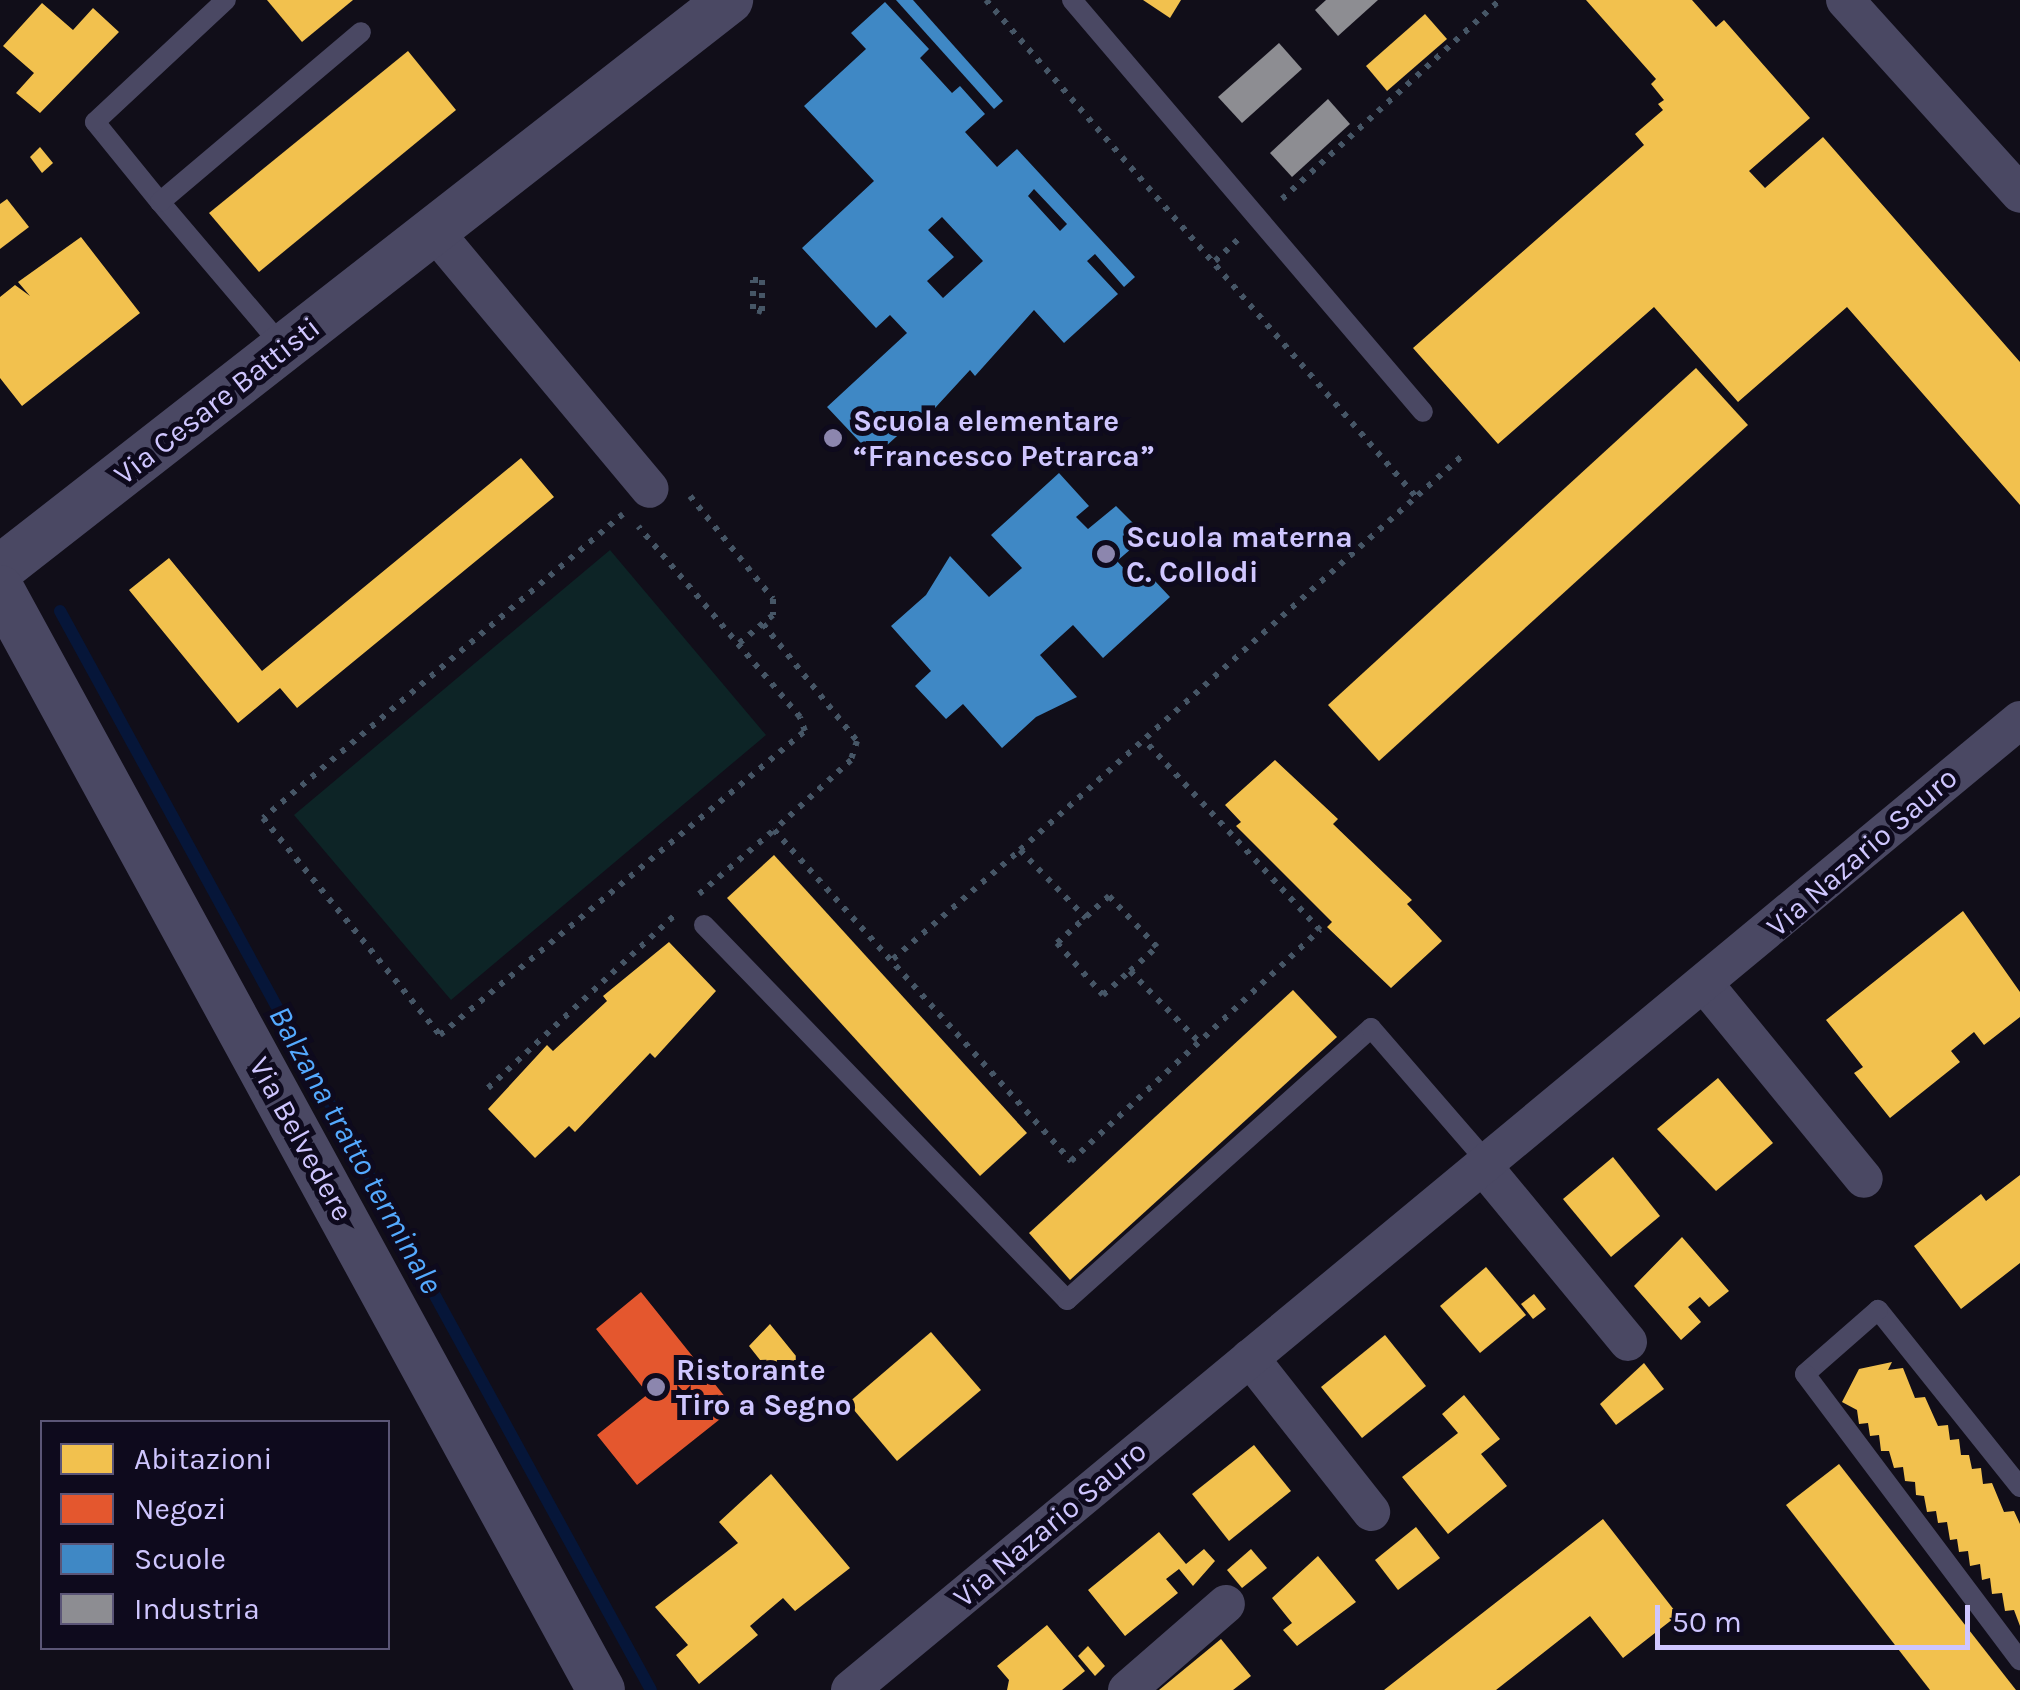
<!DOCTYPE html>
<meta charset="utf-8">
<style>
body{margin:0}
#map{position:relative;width:2020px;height:1690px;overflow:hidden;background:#110e19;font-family:Karla,sans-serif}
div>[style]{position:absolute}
.green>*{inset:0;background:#0d2426}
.homes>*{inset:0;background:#f2c14e}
.shops>*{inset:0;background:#e4572e}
.schools>*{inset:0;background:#3f88c5}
.industry>*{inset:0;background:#8d8d92}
.stream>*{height:12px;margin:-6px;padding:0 6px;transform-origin:6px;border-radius:6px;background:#061639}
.path>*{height:6px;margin-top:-3px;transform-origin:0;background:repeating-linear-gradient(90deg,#465666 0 5px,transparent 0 13px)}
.service>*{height:20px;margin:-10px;padding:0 10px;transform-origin:10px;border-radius:10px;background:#4a4863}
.minor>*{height:38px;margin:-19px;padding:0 19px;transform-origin:19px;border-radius:19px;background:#4a4863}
.tertiary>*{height:48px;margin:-24px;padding:0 24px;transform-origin:24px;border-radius:24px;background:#4a4863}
.dots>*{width:28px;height:28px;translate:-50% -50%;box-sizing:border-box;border:5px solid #0e0a1d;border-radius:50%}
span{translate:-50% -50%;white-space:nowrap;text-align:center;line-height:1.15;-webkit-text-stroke:10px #0e0a1d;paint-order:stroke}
.street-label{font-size:30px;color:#cfc6ff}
.poi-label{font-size:30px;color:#cfc6ff;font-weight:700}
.left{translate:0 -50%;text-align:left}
.water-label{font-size:32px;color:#54aaff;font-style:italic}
.legend{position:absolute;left:40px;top:1420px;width:350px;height:230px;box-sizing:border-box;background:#0e0a1d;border:2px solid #5b5577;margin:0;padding:12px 18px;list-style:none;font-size:30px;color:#cfc6ff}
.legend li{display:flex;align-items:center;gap:20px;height:50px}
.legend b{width:50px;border:2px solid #5b5577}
.scale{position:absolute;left:1655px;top:1605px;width:315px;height:45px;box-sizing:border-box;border:5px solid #cfc6ff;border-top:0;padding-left:12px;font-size:30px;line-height:35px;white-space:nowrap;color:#cfc6ff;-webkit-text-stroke:8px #0e0a1d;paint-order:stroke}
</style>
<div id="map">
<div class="green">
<i style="clip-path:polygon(610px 550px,766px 735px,451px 1000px,294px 815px)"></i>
</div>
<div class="homes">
<i style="clip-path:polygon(267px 0,353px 0,302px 42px)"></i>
<i style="clip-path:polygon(1143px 0,1181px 0,1170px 18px)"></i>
<i style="clip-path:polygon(1586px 0,1692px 0,1716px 27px,1724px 20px,1810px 118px,1749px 171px,1765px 188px,1823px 137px,2020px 362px,2020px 505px,1847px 307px,1738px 402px,1654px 307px,1498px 444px,1413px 348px,1644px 145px,1635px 134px,1663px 110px,1658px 104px,1664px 100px,1651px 84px,1656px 79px)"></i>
<i style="clip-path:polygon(42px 3px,73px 30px,93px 8px,119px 32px,40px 113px,16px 93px,34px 73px,3px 46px)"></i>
<i style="clip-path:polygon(1425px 14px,1447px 39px,1387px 91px,1366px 66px)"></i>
<i style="clip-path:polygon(408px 51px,456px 110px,259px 272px,209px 213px)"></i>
<i style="clip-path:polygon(40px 147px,53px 163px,42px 173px,30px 157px)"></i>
<i style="clip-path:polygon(7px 199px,29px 227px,0 249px,0 204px)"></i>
<i style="clip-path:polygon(81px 237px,140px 313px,22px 406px,0 378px,0 297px,15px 285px,30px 296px,18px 282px)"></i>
<i style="clip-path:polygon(1696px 368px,1748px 425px,1379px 761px,1328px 705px)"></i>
<i style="clip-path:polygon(521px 458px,554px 497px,297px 708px,280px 688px,238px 723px,129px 590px,169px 558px,262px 671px)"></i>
<i style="clip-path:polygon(1275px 760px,1338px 819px,1333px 824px,1412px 900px,1407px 904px,1442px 941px,1391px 988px,1327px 927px,1332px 922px,1236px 826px,1241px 822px,1225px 805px)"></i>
<i style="clip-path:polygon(774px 855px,1027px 1133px,980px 1176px,727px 898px)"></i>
<i style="clip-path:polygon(1963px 911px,2020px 992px,2020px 1017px,1984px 1045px,1974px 1032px,1951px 1051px,1960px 1062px,1890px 1118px,1854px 1073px,1863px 1067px,1826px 1020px)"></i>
<i style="clip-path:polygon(669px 942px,716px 991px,655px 1058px,650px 1053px,575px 1132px,569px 1126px,535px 1158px,488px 1109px,547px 1045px,553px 1051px,607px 1001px,603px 996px)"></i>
<i style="clip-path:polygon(1293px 990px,1337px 1037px,1070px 1280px,1029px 1233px)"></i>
<i style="clip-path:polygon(1718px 1078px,1773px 1143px,1716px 1191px,1657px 1129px)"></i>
<i style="clip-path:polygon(1613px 1157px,1660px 1216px,1611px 1257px,1563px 1199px)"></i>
<i style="clip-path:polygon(2020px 1175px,2020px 1263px,1961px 1309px,1914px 1246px,1981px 1194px,1986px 1201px)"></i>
<i style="clip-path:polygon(1682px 1237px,1729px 1291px,1709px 1307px,1700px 1297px,1688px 1307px,1701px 1322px,1681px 1340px,1634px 1286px)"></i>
<i style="clip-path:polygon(1486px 1267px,1526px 1315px,1480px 1353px,1440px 1306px)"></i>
<i style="clip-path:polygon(1534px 1294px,1546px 1309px,1533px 1319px,1521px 1304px)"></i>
<i style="clip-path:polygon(770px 1324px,800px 1361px,787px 1371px,779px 1361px,768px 1370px,749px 1346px)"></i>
<i style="clip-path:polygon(931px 1332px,981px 1390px,897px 1461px,848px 1403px)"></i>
<i style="clip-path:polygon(1385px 1335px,1426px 1386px,1362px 1438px,1321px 1387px)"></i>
<i style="clip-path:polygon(1892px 1362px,1888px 1370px,1903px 1368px,1915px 1398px,1925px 1397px,1938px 1426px,1948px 1425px,1950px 1440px,1959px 1439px,1961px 1455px,1969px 1455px,1972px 1469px,1981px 1468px,1983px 1484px,1992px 1483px,2004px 1512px,2014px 1511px,2020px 1524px,2020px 1626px,2014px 1610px,2005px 1611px,2002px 1593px,1992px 1594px,1990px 1578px,1982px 1580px,1980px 1564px,1970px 1566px,1968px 1551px,1959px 1552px,1957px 1539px,1950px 1540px,1947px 1522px,1938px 1523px,1936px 1511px,1927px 1512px,1924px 1496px,1916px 1495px,1915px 1482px,1905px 1481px,1903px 1467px,1894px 1468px,1889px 1451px,1881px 1451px,1879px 1435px,1870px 1436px,1868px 1423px,1859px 1424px,1857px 1410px,1842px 1402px,1859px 1369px)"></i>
<i style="clip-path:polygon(1644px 1363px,1664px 1389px,1616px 1425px,1600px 1404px)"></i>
<i style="clip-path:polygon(1464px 1395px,1500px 1439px,1481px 1454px,1507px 1486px,1448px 1534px,1402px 1477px,1458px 1433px,1442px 1414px)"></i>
<i style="clip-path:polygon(1254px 1445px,1291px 1491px,1229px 1541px,1192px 1494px)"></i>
<i style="clip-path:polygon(1839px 1464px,2016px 1690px,1930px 1690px,1786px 1505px)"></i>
<i style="clip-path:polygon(771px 1474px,850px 1568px,795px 1611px,783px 1598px,750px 1626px,758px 1635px,699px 1684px,676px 1655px,688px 1645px,655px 1607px,738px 1543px,719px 1522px)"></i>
<i style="clip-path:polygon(1603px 1519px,1678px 1615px,1623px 1658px,1590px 1616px,1496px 1690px,1384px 1690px)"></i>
<i style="clip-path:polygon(1416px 1527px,1440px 1558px,1398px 1590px,1375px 1560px)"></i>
<i style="clip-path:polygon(1159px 1532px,1186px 1564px,1204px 1549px,1215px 1561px,1193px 1586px,1179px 1569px,1166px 1579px,1178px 1593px,1125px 1636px,1088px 1590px)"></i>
<i style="clip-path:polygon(1251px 1549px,1267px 1568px,1242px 1588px,1227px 1570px)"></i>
<i style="clip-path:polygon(1318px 1556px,1356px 1602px,1297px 1646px,1283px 1630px,1292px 1623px,1272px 1598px)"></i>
<i style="clip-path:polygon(1047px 1625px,1085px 1671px,1062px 1690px,1007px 1690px,1009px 1680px,997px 1666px)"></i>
<i style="clip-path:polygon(1221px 1639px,1251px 1676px,1233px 1690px,1159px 1690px)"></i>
<i style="clip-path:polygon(1088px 1646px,1105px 1666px,1095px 1676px,1078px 1656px)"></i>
</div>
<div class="shops">
<i style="clip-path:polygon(641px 1292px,734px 1408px,637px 1485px,597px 1435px,648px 1394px,596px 1329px)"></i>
</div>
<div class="schools">
<i style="clip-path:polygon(896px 0,913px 0,1003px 101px,994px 109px)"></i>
<i style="clip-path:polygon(evenodd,885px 2px,929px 49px,920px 58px,952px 93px,960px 86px,985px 114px,965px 132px,997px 167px,1017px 149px,1135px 277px,1124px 287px,1095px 254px,1087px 261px,1118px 294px,1064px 343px,1034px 310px,975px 376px,970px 370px,912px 433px,907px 427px,874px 457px,827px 407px,907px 333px,890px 315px,876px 328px,802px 248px,874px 181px,804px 106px,866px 49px,851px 33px,885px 2px,1034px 189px,1067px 224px,1060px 231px,1028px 196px,1034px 189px,885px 2px,942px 217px,983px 261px,943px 298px,927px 281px,954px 257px,928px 230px,942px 217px)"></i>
<i style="clip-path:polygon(1059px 473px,1089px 506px,1076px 517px,1088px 529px,1116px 506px,1146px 536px,1117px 561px,1128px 573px,1139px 564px,1170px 597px,1103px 658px,1073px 625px,1040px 655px,1077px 697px,1036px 717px,1002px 748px,963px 704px,946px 719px,915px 686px,931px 671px,891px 626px,926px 595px,950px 556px,989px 597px,1022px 568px,991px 535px)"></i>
</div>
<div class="industry">
<i style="clip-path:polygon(1326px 0,1378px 0,1338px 36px,1315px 10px)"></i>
<i style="clip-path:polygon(1279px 43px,1302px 69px,1242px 123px,1218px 97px)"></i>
<i style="clip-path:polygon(1328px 99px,1350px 124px,1292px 177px,1270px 153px)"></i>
</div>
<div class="stream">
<i style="left:60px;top:611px;width:1230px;rotate:61.29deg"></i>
</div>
<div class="path">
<i style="left:986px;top:0;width:657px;rotate:49.13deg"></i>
<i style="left:1282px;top:199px;width:295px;rotate:-42.4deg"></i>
<i style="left:1215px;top:261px;width:34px;rotate:-43deg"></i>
<i style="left:753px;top:280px;width:9px"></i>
<i style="left:762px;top:280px;width:32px;rotate:90deg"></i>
<i style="left:762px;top:312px;width:9px;rotate:-162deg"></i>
<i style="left:753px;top:309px;width:29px;rotate:-90deg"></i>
<i style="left:690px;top:496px;width:132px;rotate:51.1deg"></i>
<i style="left:773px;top:599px;width:16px;rotate:90deg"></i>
<i style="left:773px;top:615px;width:47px;rotate:140.2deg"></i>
<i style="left:623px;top:514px;width:471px;rotate:139.8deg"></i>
<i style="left:263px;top:818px;width:280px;rotate:50.8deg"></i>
<i style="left:440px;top:1035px;width:475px;rotate:-39.8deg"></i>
<i style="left:805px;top:731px;width:15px;rotate:-110deg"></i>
<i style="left:800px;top:717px;width:250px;rotate:-130.3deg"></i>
<i style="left:763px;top:624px;width:150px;rotate:51.2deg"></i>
<i style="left:857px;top:741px;width:20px;rotate:108deg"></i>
<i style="left:851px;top:760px;width:104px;rotate:137.7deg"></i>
<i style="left:774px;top:830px;width:445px;rotate:48.1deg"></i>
<i style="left:1071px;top:1161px;width:340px;rotate:-42.9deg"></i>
<i style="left:1320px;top:930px;width:260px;rotate:-132.8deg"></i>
<i style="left:1020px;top:850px;width:594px;rotate:-41.72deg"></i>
<i style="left:699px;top:894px;width:99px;rotate:-40.5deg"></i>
<i style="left:893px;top:959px;width:167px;rotate:-40.6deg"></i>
<i style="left:1020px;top:850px;width:95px;rotate:45.9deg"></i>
<i style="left:1130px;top:971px;width:36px;rotate:-42deg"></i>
<i style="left:1157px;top:947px;width:70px;rotate:-133.3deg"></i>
<i style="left:1109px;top:896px;width:70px;rotate:137.9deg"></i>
<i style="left:1057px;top:943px;width:69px;rotate:48.5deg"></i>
<i style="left:1103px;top:995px;width:36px;rotate:-42deg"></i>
<i style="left:1130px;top:971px;width:98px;rotate:45.8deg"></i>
<i style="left:488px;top:1088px;width:253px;rotate:-42.8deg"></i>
</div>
<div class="service">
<i style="left:1072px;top:0;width:541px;rotate:49.57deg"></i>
<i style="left:160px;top:202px;width:103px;rotate:-129.1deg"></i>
<i style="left:95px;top:122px;width:179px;rotate:-43deg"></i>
<i style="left:283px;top:347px;width:190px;rotate:-130.3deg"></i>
<i style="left:160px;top:202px;width:263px;rotate:-40.2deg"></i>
<i style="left:704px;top:925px;width:522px;rotate:45.93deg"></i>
<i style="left:1067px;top:1300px;width:408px;rotate:-41.8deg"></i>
<i style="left:1371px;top:1028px;width:177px;rotate:49.1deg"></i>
<i style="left:2020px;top:1487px;width:227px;rotate:-128.7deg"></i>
<i style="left:1878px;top:1310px;width:97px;rotate:138.8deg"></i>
<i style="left:1805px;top:1374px;width:358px;rotate:53.1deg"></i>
</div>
<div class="minor">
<i style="left:1845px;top:0;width:261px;rotate:47.9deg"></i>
<i style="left:434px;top:231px;width:336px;rotate:50.1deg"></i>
<i style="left:1706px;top:986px;width:249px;rotate:50.7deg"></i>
<i style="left:1483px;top:1166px;width:228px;rotate:50.5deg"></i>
<i style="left:1250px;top:1358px;width:196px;rotate:51.8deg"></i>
<i style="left:850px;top:1690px;width:1520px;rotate:-39.66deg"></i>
<i style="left:1127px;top:1690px;width:131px;rotate:-41deg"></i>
</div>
<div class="tertiary">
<i style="left:0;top:569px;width:925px;rotate:-37.97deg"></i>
<i style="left:0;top:589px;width:1254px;rotate:61.37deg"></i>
</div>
<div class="dots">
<i style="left:833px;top:438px;background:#8c86ae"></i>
<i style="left:1106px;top:554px;background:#8c86ae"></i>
<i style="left:656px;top:1387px;background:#8c86ae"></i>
</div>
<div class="street-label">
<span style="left:217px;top:401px;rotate:-38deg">Via Cesare Battisti</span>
<span style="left:1862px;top:852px;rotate:-41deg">Via Nazario Sauro</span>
<span style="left:301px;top:1139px;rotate:61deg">Via Belvedere</span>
<span style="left:1050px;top:1524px;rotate:-40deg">Via Nazario Sauro</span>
</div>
<div class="poi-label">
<span class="left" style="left:853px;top:438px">Scuola elementare<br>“Francesco Petrarca”</span>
<span class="left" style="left:1126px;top:554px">Scuola materna<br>C. Collodi</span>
<span class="left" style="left:676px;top:1387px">Ristorante<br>Tiro a Segno</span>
</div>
<div class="water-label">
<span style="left:355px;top:1150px;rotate:61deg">Balzana tratto terminale</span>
</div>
<ul class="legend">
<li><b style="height:28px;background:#f2c14e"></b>Abitazioni</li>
<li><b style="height:28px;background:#e4572e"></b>Negozi</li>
<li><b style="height:28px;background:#3f88c5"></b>Scuole</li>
<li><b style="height:28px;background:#8d8d92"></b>Industria</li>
</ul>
<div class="scale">50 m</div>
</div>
